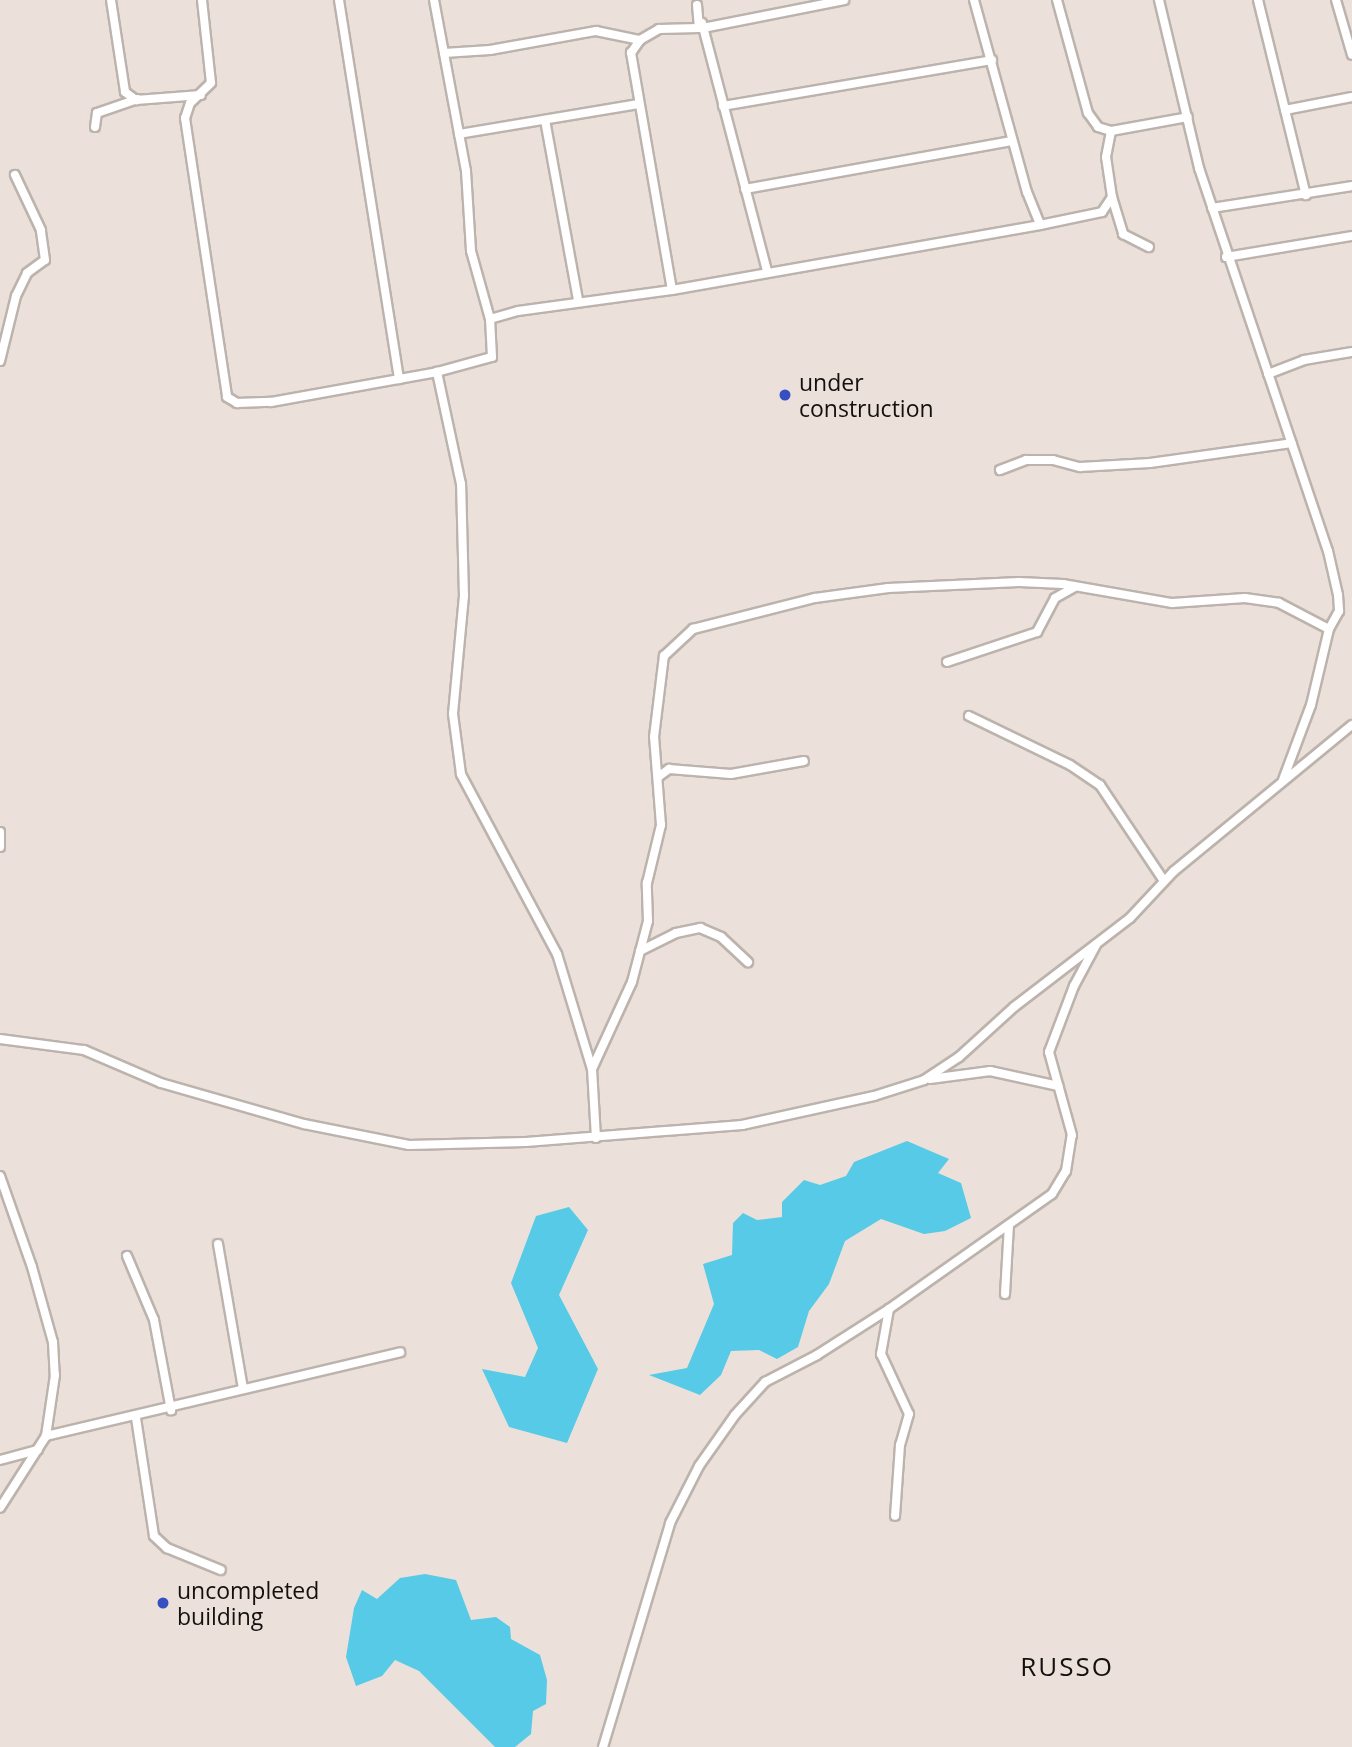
<!DOCTYPE html>
<style>
body{margin:0}
#map{position:relative;width:1352px;height:1747px;overflow:hidden;background:#ebe1da;font-family:"Open Sans",sans-serif}
div>[style]{position:absolute}
.water>*{inset:0;background:#56cae6}
.roads{filter:drop-shadow(2px 0 #bcb3ac) drop-shadow(-2px 0 #bcb3ac) drop-shadow(0 2px #bcb3ac) drop-shadow(0 -2px #bcb3ac)}
.minor>*{height:8px;margin:-4px;padding:0 4px;transform-origin:4px;border-radius:4px;background:#fff}
.dots>*{width:19px;height:19px;translate:-50% -50%;box-sizing:border-box;border:4px solid #ebe1da;border-radius:50%}
span{translate:-50% -50%;white-space:nowrap;text-align:center;line-height:1.15;-webkit-text-stroke:7px #ebe1da;paint-order:stroke}
.poi-label{font-size:23px;color:#14100e}
.left{translate:0 -50%;text-align:left}
.quarter-label{font-size:26px;color:#14100e;letter-spacing:2px}
</style>
<div id="map">
<div class="water">
<i style="clip-path:polygon(907px 1141px,949px 1159px,938px 1173px,961px 1183px,971px 1218px,945px 1231px,924px 1234px,881px 1219px,845px 1241px,829px 1284px,809px 1311px,798px 1347px,777px 1359px,759px 1350px,731px 1351px,721px 1375px,700px 1395px,649px 1375px,687px 1368px,714px 1304px,703px 1264px,732px 1255px,733px 1223px,743px 1213px,757px 1220px,782px 1217px,782px 1202px,804px 1180px,820px 1185px,846px 1176px,854px 1162px)"></i>
<i style="clip-path:polygon(569px 1207px,588px 1230px,559px 1295px,598px 1369px,567px 1443px,509px 1427px,482px 1369px,525px 1377px,538px 1348px,511px 1283px,536px 1216px)"></i>
<i style="clip-path:polygon(425px 1574px,456px 1580px,471px 1620px,496px 1617px,510px 1627px,511px 1639px,540px 1655px,547px 1680px,546px 1704px,533px 1711px,531px 1734px,515px 1747px,495px 1747px,419px 1671px,395px 1660px,382px 1676px,356px 1686px,346px 1657px,354px 1608px,362px 1590px,377px 1599px,400px 1578px)"></i>
</div>
<div class="roads">
<div class="minor">
<i style="left:111px;top:0;width:93px;rotate:81.3deg"></i>
<i style="left:125px;top:92px;width:14px;rotate:36deg"></i>
<i style="left:136px;top:100px;width:65px;rotate:-4.4deg"></i>
<i style="left:202px;top:0;width:83px;rotate:83.8deg"></i>
<i style="left:211px;top:83px;width:29px;rotate:136deg"></i>
<i style="left:190px;top:103px;width:16px;rotate:108deg"></i>
<i style="left:185px;top:118px;width:282px;rotate:81.4deg"></i>
<i style="left:227px;top:397px;width:12px;rotate:31deg"></i>
<i style="left:237px;top:403px;width:34px;rotate:-2deg"></i>
<i style="left:271px;top:402px;width:169px;rotate:-10.2deg"></i>
<i style="left:339px;top:0;width:384px;rotate:81deg"></i>
<i style="left:434px;top:0;width:174px;rotate:79.4deg"></i>
<i style="left:466px;top:171px;width:80px;rotate:86.4deg"></i>
<i style="left:471px;top:251px;width:71px;rotate:74.4deg"></i>
<i style="left:974px;top:0;width:199px;rotate:74.6deg"></i>
<i style="left:1027px;top:192px;width:35px;rotate:68deg"></i>
<i style="left:1057px;top:0;width:117px;rotate:74.7deg"></i>
<i style="left:1088px;top:113px;width:17px;rotate:54deg"></i>
<i style="left:1098px;top:127px;width:14px;rotate:17deg"></i>
<i style="left:1159px;top:0;width:173px;rotate:76.6deg"></i>
<i style="left:1199px;top:168px;width:404px;rotate:71.4deg"></i>
<i style="left:1328px;top:551px;width:45px;rotate:77.2deg"></i>
<i style="left:1338px;top:595px;width:16px;rotate:86deg"></i>
<i style="left:1339px;top:611px;width:21px;rotate:119deg"></i>
<i style="left:1329px;top:629px;width:78px;rotate:103.3deg"></i>
<i style="left:1311px;top:705px;width:80px;rotate:110.5deg"></i>
<i style="left:1258px;top:0;width:201px;rotate:76.2deg"></i>
<i style="left:1336px;top:0;width:57px;rotate:73.8deg"></i>
<i style="left:702px;top:23px;width:256px;rotate:75.3deg"></i>
<i style="left:703px;top:28px;width:144px;rotate:-11.2deg"></i>
<i style="left:444px;top:53px;width:46px;rotate:-3.7deg"></i>
<i style="left:490px;top:50px;width:108px;rotate:-10.2deg"></i>
<i style="left:596px;top:31px;width:45px;rotate:11.6deg"></i>
<i style="left:723px;top:106px;width:273px;rotate:-9.7deg"></i>
<i style="left:1285px;top:110px;width:68px;rotate:-11deg"></i>
<i style="left:545px;top:120px;width:183px;rotate:79.6deg"></i>
<i style="left:95px;top:127px;width:14px;rotate:-82deg"></i>
<i style="left:97px;top:113px;width:43px;rotate:-18.9deg"></i>
<i style="left:459px;top:134px;width:181px;rotate:-9.5deg"></i>
<i style="left:745px;top:189px;width:271px;rotate:-10.2deg"></i>
<i style="left:1112px;top:197px;width:40px;rotate:-98.5deg"></i>
<i style="left:1106px;top:157px;width:26px;rotate:-79deg"></i>
<i style="left:1111px;top:131px;width:78px;rotate:-10.3deg"></i>
<i style="left:1212px;top:208px;width:142px;rotate:-8.9deg"></i>
<i style="left:1226px;top:257px;width:128px;rotate:-9.5deg"></i>
<i style="left:672px;top:290px;width:241px;rotate:-99.8deg"></i>
<i style="left:631px;top:53px;width:16px;rotate:-55deg"></i>
<i style="left:640px;top:40px;width:22px;rotate:-30deg"></i>
<i style="left:659px;top:29px;width:40px;rotate:-1.4deg"></i>
<i style="left:699px;top:28px;width:23px;rotate:-95deg"></i>
<i style="left:0;top:361px;width:67px;rotate:-76.2deg"></i>
<i style="left:16px;top:296px;width:25px;rotate:-64deg"></i>
<i style="left:27px;top:273px;width:22px;rotate:-36deg"></i>
<i style="left:45px;top:260px;width:30px;rotate:-98deg"></i>
<i style="left:41px;top:230px;width:61px;rotate:-115.3deg"></i>
<i style="left:1268px;top:374px;width:39px;rotate:-21deg"></i>
<i style="left:1304px;top:360px;width:49px;rotate:-9.5deg"></i>
<i style="left:1000px;top:470px;width:28px;rotate:-21deg"></i>
<i style="left:1026px;top:460px;width:27px"></i>
<i style="left:1053px;top:460px;width:28px;rotate:15deg"></i>
<i style="left:1080px;top:467px;width:70px;rotate:-3.3deg"></i>
<i style="left:1150px;top:463px;width:143px;rotate:-8deg"></i>
<i style="left:947px;top:662px;width:95px;rotate:-18.4deg"></i>
<i style="left:1037px;top:632px;width:38px;rotate:-62deg"></i>
<i style="left:1055px;top:598px;width:23px;rotate:-29deg"></i>
<i style="left:969px;top:716px;width:112px;rotate:25.9deg"></i>
<i style="left:1070px;top:765px;width:36px;rotate:34deg"></i>
<i style="left:1100px;top:785px;width:115px;rotate:56.3deg"></i>
<i style="left:658px;top:777px;width:14px;rotate:-36deg"></i>
<i style="left:669px;top:769px;width:62px;rotate:4.6deg"></i>
<i style="left:731px;top:774px;width:74px;rotate:-10.1deg"></i>
<i style="left:0;top:832px;width:15px;rotate:90deg"></i>
<i style="left:640px;top:951px;width:40px;rotate:-26.6deg"></i>
<i style="left:676px;top:933px;width:25px;rotate:-12deg"></i>
<i style="left:700px;top:928px;width:23px;rotate:23deg"></i>
<i style="left:721px;top:937px;width:37px;rotate:43deg"></i>
<i style="left:0;top:1039px;width:85px;rotate:7.5deg"></i>
<i style="left:84px;top:1050px;width:84px;rotate:23.2deg"></i>
<i style="left:161px;top:1083px;width:149px;rotate:16deg"></i>
<i style="left:304px;top:1124px;width:107px;rotate:11.3deg"></i>
<i style="left:409px;top:1145px;width:117px;rotate:-1.5deg"></i>
<i style="left:526px;top:1142px;width:217px;rotate:-4.5deg"></i>
<i style="left:742px;top:1125px;width:135px;rotate:-12.4deg"></i>
<i style="left:874px;top:1096px;width:52px;rotate:-17.7deg"></i>
<i style="left:924px;top:1080px;width:42px;rotate:-33.3deg"></i>
<i style="left:959px;top:1057px;width:74px;rotate:-42.3deg"></i>
<i style="left:1014px;top:1007px;width:146px;rotate:-37.5deg"></i>
<i style="left:1130px;top:918px;width:64px;rotate:-46.9deg"></i>
<i style="left:1174px;top:871px;width:230px;rotate:-39.4deg"></i>
<i style="left:592px;top:1069px;width:120px;rotate:-106.9deg"></i>
<i style="left:557px;top:954px;width:204px;rotate:-118.1deg"></i>
<i style="left:461px;top:774px;width:61px;rotate:-97.6deg"></i>
<i style="left:453px;top:714px;width:119px;rotate:-84.7deg"></i>
<i style="left:464px;top:596px;width:112px;rotate:-91.5deg"></i>
<i style="left:461px;top:484px;width:115px;rotate:-102.1deg"></i>
<i style="left:437px;top:372px;width:57px;rotate:-15.3deg"></i>
<i style="left:492px;top:357px;width:38px;rotate:-93deg"></i>
<i style="left:490px;top:319px;width:29px;rotate:-16deg"></i>
<i style="left:518px;top:311px;width:155px;rotate:-7.8deg"></i>
<i style="left:672px;top:290px;width:374px;rotate:-10deg"></i>
<i style="left:1040px;top:225px;width:63px;rotate:-11.8deg"></i>
<i style="left:1102px;top:212px;width:18px;rotate:-56deg"></i>
<i style="left:1112px;top:197px;width:39px;rotate:73deg"></i>
<i style="left:1123px;top:234px;width:29px;rotate:27deg"></i>
<i style="left:930px;top:1079px;width:61px;rotate:-7.6deg"></i>
<i style="left:990px;top:1071px;width:70px;rotate:12.4deg"></i>
<i style="left:596px;top:1138px;width:69px;rotate:-93.3deg"></i>
<i style="left:592px;top:1069px;width:96px;rotate:-65.3deg"></i>
<i style="left:632px;top:982px;width:63px;rotate:-75.3deg"></i>
<i style="left:648px;top:921px;width:38px;rotate:-92deg"></i>
<i style="left:647px;top:883px;width:60px;rotate:-76.4deg"></i>
<i style="left:661px;top:825px;width:88px;rotate:-94.5deg"></i>
<i style="left:654px;top:737px;width:82px;rotate:-83deg"></i>
<i style="left:664px;top:656px;width:40px;rotate:-43deg"></i>
<i style="left:693px;top:629px;width:126px;rotate:-14.3deg"></i>
<i style="left:815px;top:598px;width:74px;rotate:-7.8deg"></i>
<i style="left:888px;top:588px;width:131px;rotate:-2.6deg"></i>
<i style="left:1019px;top:582px;width:44px;rotate:2.6deg"></i>
<i style="left:1063px;top:584px;width:111px;rotate:9.9deg"></i>
<i style="left:1172px;top:603px;width:73px;rotate:-3.9deg"></i>
<i style="left:1245px;top:598px;width:34px;rotate:8deg"></i>
<i style="left:1279px;top:603px;width:56px;rotate:27.5deg"></i>
<i style="left:0;top:1176px;width:96px;rotate:70.6deg"></i>
<i style="left:32px;top:1267px;width:78px;rotate:74.4deg"></i>
<i style="left:53px;top:1342px;width:33px;rotate:87deg"></i>
<i style="left:55px;top:1375px;width:62px;rotate:98.4deg"></i>
<i style="left:46px;top:1436px;width:85px;rotate:122.6deg"></i>
<i style="left:218px;top:1244px;width:147px;rotate:80.2deg"></i>
<i style="left:127px;top:1256px;width:69px;rotate:67.1deg"></i>
<i style="left:154px;top:1320px;width:92px;rotate:79.3deg"></i>
<i style="left:1005px;top:1294px;width:69px;rotate:-86.7deg"></i>
<i style="left:889px;top:1309px;width:46px;rotate:100.1deg"></i>
<i style="left:881px;top:1354px;width:66px;rotate:65deg"></i>
<i style="left:909px;top:1414px;width:32px;rotate:106deg"></i>
<i style="left:900px;top:1445px;width:71px;rotate:94deg"></i>
<i style="left:136px;top:1418px;width:119px;rotate:81.3deg"></i>
<i style="left:154px;top:1536px;width:18px;rotate:43deg"></i>
<i style="left:167px;top:1548px;width:58px;rotate:22.2deg"></i>
<i style="left:46px;top:1436px;width:364px;rotate:-13.3deg"></i>
<i style="left:0;top:1460px;width:39px;rotate:-15deg"></i>
<i style="left:603px;top:1747px;width:234px;rotate:-73.3deg"></i>
<i style="left:670px;top:1523px;width:64px;rotate:-63deg"></i>
<i style="left:699px;top:1466px;width:62px;rotate:-54.8deg"></i>
<i style="left:735px;top:1415px;width:45px;rotate:-47.7deg"></i>
<i style="left:765px;top:1382px;width:59px;rotate:-27.4deg"></i>
<i style="left:817px;top:1355px;width:85px;rotate:-32.6deg"></i>
<i style="left:889px;top:1309px;width:199px;rotate:-35.2deg"></i>
<i style="left:1052px;top:1194px;width:27px;rotate:-59deg"></i>
<i style="left:1066px;top:1171px;width:36px;rotate:-81deg"></i>
<i style="left:1072px;top:1135px;width:86px;rotate:-105.5deg"></i>
<i style="left:1049px;top:1052px;width:71px;rotate:-69.3deg"></i>
<i style="left:1074px;top:986px;width:47px;rotate:-61.8deg"></i>
</div>
</div>
<div class="dots">
<i style="left:785px;top:395px;background:#3650c1"></i>
<i style="left:163px;top:1603px;background:#3650c1"></i>
</div>
<div class="poi-label">
<span class="left" style="left:799px;top:395px">under<br>construction</span>
<span class="left" style="left:177px;top:1603px">uncompleted<br>building</span>
</div>
<div class="quarter-label">
<span style="left:1067px;top:1667px">RUSSO</span>
</div>
</div>
